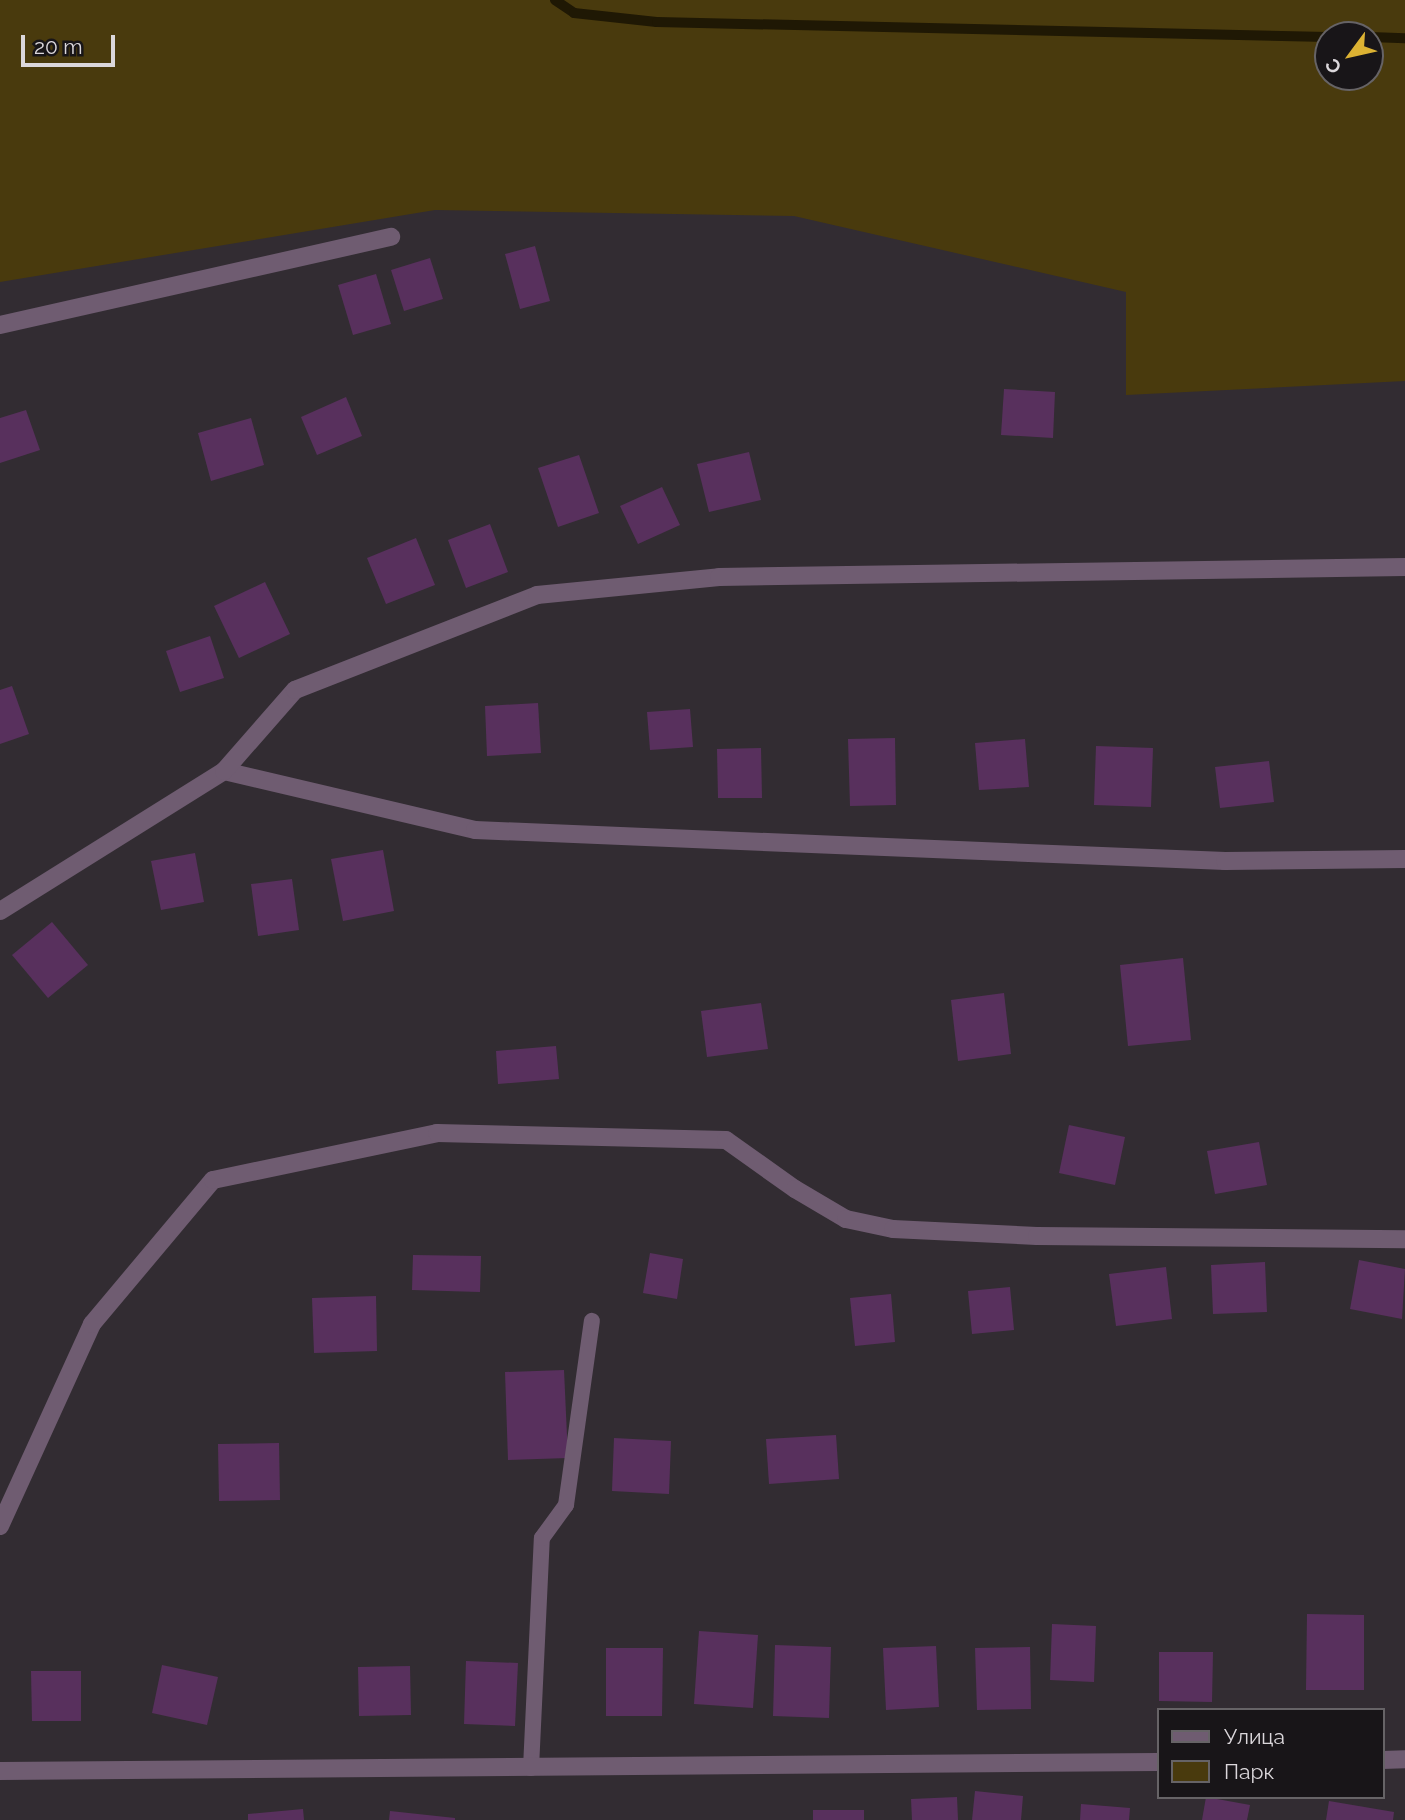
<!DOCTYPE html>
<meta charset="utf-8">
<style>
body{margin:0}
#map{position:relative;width:1405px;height:1820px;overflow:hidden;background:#322c32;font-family:Raleway,sans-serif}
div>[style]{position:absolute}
.green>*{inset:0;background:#493a0d}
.stream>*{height:10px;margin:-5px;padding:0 5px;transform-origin:5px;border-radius:5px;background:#1f1804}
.building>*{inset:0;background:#58305d}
.lane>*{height:16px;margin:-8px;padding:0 8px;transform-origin:8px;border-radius:8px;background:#6f5c71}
.street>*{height:18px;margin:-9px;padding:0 9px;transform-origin:9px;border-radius:9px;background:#6f5c71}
span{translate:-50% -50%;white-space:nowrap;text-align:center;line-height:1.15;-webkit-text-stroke:5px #181518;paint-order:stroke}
.legend{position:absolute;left:1157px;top:1708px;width:228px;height:91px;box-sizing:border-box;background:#181518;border:2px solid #666366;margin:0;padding:9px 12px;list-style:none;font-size:21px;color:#dbd7db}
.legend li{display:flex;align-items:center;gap:14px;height:35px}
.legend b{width:35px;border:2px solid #666366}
.north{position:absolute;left:1314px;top:21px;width:70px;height:70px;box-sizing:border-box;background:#181518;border:2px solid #666366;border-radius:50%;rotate:237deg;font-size:19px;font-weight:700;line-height:28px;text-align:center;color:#dbd7db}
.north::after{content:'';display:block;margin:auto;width:24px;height:32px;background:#dcb233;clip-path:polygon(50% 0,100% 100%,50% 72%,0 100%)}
.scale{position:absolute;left:21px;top:35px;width:94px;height:32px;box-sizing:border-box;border:4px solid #dbd7db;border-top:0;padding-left:9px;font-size:21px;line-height:24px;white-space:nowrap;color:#dbd7db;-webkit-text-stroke:5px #181518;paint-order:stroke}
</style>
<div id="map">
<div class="green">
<i style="clip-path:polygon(evenodd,0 0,1405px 0,1405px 381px,1126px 395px,1126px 292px,794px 216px,435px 210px,0 282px,0 0,1328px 35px,1370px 35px,1370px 77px,1328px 77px,1328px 35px)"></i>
</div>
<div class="stream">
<i style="left:555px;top:0;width:23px;rotate:34deg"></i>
<i style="left:574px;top:13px;width:83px;rotate:6.2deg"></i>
<i style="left:657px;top:22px;width:671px;rotate:1.28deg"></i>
<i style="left:1370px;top:37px;width:35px;rotate:2deg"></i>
</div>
<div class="building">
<i style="clip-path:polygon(535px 246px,550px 301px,520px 309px,505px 254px)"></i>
<i style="clip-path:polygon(430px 258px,443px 299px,404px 311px,391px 270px)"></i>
<i style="clip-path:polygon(376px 274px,391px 324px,353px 335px,338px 285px)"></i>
<i style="clip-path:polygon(1004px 389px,1055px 392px,1053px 438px,1001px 435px)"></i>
<i style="clip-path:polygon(346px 397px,362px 436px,317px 455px,301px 417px)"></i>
<i style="clip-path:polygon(26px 410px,40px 450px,0 463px,0 418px)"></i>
<i style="clip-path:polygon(251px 418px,264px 465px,211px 481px,198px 433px)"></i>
<i style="clip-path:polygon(749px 452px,761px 500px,709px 512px,697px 464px)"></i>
<i style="clip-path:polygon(579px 455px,599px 513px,558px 527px,538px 468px)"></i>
<i style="clip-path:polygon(662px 487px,680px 525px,638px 544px,620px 506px)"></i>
<i style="clip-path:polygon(490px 524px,508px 572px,466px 588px,448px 540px)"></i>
<i style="clip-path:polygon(416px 538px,435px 585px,386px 604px,367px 558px)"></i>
<i style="clip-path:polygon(265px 582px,290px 634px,239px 658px,214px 606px)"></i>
<i style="clip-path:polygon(210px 636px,224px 678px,180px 692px,166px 651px)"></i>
<i style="clip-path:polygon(12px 686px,29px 734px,0 744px,0 690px)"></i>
<i style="clip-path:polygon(538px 703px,541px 753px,487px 756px,485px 706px)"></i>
<i style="clip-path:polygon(690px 709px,693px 747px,650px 750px,647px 712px)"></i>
<i style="clip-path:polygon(895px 738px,896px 805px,850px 806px,848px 739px)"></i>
<i style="clip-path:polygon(1025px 739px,1029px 787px,979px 790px,975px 743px)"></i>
<i style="clip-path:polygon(1096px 746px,1153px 748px,1151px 807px,1094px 805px)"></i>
<i style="clip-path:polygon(761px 748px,762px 798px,718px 798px,717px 749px)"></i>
<i style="clip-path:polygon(1269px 761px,1274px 802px,1220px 808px,1215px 767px)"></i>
<i style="clip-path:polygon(383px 850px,394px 911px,343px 921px,331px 859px)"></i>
<i style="clip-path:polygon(195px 853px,204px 902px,161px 910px,151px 861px)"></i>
<i style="clip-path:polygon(292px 879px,299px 930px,258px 936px,251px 884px)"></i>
<i style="clip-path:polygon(52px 922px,88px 965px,48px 998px,12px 955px)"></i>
<i style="clip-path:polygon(1183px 958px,1191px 1040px,1128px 1046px,1120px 965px)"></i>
<i style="clip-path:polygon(1004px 993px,1011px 1054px,958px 1061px,951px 1000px)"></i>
<i style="clip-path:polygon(761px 1003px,768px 1049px,707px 1057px,701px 1011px)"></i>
<i style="clip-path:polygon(556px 1046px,559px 1079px,498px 1084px,496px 1051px)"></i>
<i style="clip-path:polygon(1069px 1125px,1125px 1137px,1115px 1185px,1059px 1173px)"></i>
<i style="clip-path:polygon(1259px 1142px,1267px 1185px,1215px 1194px,1207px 1151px)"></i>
<i style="clip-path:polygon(650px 1253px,683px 1259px,677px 1299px,643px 1293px)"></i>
<i style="clip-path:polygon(413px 1255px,481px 1256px,480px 1292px,412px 1290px)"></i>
<i style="clip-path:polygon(1359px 1260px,1405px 1269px,1402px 1319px,1350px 1309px)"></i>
<i style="clip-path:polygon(1265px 1262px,1267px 1312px,1213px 1314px,1211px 1265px)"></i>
<i style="clip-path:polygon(1166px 1267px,1172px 1319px,1116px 1326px,1109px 1274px)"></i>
<i style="clip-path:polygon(1010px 1287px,1014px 1330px,972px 1334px,968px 1291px)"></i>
<i style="clip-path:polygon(891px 1294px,895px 1342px,855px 1346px,850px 1298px)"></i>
<i style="clip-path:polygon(376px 1296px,377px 1351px,314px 1353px,312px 1298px)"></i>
<i style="clip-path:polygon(564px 1370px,568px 1458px,508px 1460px,505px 1372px)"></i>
<i style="clip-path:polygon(836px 1435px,839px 1479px,769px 1484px,766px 1439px)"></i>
<i style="clip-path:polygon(614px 1438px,671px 1441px,669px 1494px,612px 1491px)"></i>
<i style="clip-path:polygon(279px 1443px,280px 1500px,219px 1501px,218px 1444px)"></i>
<i style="clip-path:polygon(1307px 1614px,1364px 1615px,1364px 1690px,1306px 1690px)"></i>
<i style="clip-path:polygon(1052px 1624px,1096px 1626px,1094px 1682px,1050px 1680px)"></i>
<i style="clip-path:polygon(699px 1631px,758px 1635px,753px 1708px,694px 1704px)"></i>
<i style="clip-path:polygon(775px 1645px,831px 1647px,829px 1718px,773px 1716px)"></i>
<i style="clip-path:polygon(936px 1646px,939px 1707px,886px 1710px,883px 1648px)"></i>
<i style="clip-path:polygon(1030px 1647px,1031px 1709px,977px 1710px,975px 1648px)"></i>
<i style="clip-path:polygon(606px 1648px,663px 1648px,662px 1716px,606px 1716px)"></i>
<i style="clip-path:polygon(1159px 1652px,1213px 1652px,1212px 1702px,1159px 1701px)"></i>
<i style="clip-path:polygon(466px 1661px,518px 1663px,515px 1726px,464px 1724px)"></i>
<i style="clip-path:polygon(162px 1665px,218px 1677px,207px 1725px,152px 1713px)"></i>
<i style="clip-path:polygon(410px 1666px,411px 1715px,359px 1716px,358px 1667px)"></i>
<i style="clip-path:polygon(31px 1671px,81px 1671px,81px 1721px,32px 1721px)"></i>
<i style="clip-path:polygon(975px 1791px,1023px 1796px,1021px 1820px,972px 1820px)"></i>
<i style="clip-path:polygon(957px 1797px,958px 1820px,912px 1820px,911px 1799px)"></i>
<i style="clip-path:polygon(1206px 1797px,1250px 1805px,1247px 1820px,1202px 1820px)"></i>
<i style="clip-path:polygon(1329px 1801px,1394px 1812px,1393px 1820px,1326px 1820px)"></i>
<i style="clip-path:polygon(1081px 1804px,1130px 1808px,1129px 1820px,1080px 1820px)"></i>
<i style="clip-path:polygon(303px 1809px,304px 1820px,248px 1820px,248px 1814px)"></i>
<i style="clip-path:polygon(813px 1810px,864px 1810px,864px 1820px,813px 1820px)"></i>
<i style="clip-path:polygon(390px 1811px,455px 1818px,455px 1820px,389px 1820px)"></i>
</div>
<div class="lane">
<i style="left:531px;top:1768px;width:230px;rotate:-87.3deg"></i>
<i style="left:542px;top:1538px;width:41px;rotate:-54deg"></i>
<i style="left:566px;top:1505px;width:186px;rotate:-82deg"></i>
</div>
<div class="street">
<i style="left:0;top:325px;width:401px;rotate:-12.7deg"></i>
<i style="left:224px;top:771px;width:258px;rotate:13.2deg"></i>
<i style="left:475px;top:830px;width:751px;rotate:2.37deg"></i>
<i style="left:1225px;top:861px;width:180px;rotate:-0.6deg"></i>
<i style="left:0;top:911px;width:264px;rotate:-32deg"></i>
<i style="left:224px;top:771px;width:108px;rotate:-48.8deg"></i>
<i style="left:295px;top:690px;width:260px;rotate:-21.4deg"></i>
<i style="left:537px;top:595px;width:183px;rotate:-5.6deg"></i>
<i style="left:719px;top:577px;width:686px;rotate:-0.84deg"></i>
<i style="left:0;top:1526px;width:222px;rotate:-65.5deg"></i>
<i style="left:92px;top:1324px;width:188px;rotate:-50deg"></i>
<i style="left:213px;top:1180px;width:229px;rotate:-11.8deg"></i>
<i style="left:437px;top:1133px;width:289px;rotate:1.4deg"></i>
<i style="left:726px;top:1140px;width:85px;rotate:35.4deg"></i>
<i style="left:795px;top:1189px;width:59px;rotate:30.5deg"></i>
<i style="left:846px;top:1219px;width:48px;rotate:12deg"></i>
<i style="left:893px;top:1229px;width:144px;rotate:2.8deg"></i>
<i style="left:1037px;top:1236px;width:368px;rotate:0.5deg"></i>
<i style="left:1382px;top:1760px;width:23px;rotate:-2deg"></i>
<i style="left:0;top:1771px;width:1158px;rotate:-0.45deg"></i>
</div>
<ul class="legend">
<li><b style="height:9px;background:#6f5c71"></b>Улица</li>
<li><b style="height:19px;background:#493a0d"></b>Парк</li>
</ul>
<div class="north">С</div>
<div class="scale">20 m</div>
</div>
